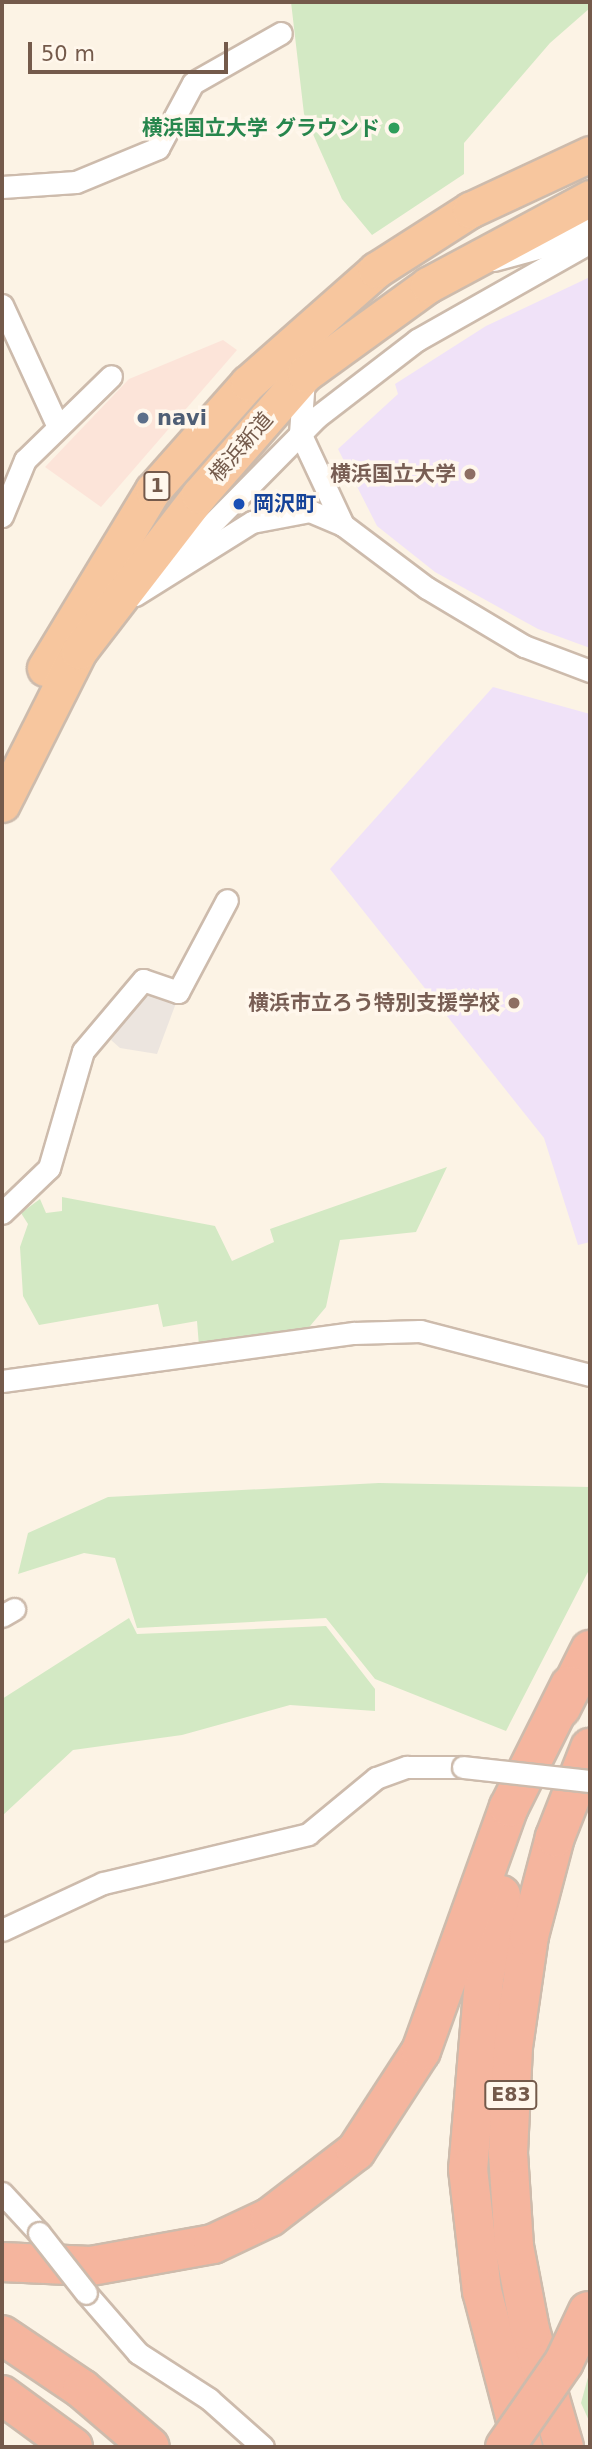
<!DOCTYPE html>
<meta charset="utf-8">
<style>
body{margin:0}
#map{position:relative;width:592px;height:2449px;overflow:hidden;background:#fcf3e5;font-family:"DejaVu Sans","Noto Sans JP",sans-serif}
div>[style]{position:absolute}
.commercial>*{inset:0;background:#fce4d9}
.industrial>*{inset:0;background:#ece5df}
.education>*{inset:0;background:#f0e2f8}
.green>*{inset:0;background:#d3e9c4}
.roads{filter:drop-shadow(2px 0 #cdbbac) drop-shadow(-2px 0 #cdbbac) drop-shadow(0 2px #cdbbac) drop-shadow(0 -2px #cdbbac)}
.minor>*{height:21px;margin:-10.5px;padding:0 10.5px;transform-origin:10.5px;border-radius:10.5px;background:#fff}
.tertiary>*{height:26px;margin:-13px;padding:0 13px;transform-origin:13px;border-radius:13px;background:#fff}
.trunk>*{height:35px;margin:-17.5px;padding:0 17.5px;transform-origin:17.5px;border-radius:17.5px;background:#f7c69e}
.motorway>*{height:38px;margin:-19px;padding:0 19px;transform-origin:19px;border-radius:19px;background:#f5b59e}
.bridges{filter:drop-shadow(2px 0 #cdbbac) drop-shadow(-2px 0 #cdbbac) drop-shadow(0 2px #cdbbac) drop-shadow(0 -2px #cdbbac)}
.minor-bridge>*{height:21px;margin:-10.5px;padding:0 10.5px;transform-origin:10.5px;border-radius:10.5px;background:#fff}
.motorway-bridge>*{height:38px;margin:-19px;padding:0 19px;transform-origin:19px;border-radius:19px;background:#f5b59e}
.dots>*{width:19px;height:19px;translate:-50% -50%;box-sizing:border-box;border:4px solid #fff7ec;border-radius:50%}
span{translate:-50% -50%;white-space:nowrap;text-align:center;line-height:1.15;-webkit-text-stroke:7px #fff7ec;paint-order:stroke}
.shield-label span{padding:2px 5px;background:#fff7ec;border:2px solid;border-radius:5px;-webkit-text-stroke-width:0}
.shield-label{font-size:19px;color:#745a4b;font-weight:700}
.leisure-label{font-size:21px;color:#27864d;font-weight:700}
.right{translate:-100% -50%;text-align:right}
.service-label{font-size:21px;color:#4e5e75;font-weight:700}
.left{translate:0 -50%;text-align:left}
.street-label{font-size:21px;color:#745a4b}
.education-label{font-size:21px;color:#785e54;font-weight:700}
.transit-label{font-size:21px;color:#164399;font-weight:700}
.frame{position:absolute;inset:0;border:4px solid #745a4b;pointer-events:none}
.scale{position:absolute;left:28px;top:42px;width:200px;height:32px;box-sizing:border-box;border:4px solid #745a4b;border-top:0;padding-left:9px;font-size:21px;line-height:24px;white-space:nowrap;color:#745a4b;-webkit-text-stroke:5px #fff7ec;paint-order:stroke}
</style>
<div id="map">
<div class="commercial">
<i style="clip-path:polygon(223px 340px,237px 350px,101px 507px,45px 467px,129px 379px)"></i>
</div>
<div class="industrial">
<i style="clip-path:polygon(154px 992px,176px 1003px,157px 1054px,120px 1048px,111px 1040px,141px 999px)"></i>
</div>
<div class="education">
<i style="clip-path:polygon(590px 277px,590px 648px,538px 629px,435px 572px,377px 526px,338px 449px,398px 394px,395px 384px,486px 326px)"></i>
<i style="clip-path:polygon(493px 687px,590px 714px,590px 1242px,578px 1245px,544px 1138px,330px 869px)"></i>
</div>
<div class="green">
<i style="clip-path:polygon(291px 2px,590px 2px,590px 8px,550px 43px,464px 143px,464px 174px,372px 235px,342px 199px,304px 114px)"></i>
<i style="clip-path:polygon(447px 1167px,416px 1232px,340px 1240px,326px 1307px,305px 1332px,199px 1346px,197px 1321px,163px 1327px,158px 1304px,39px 1325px,23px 1296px,20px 1247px,28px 1224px,21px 1213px,40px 1199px,46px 1213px,62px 1211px,62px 1197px,215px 1226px,232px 1261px,274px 1242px,270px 1229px)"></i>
<i style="clip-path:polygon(379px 1483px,590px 1487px,590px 1568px,506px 1731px,375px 1679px,326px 1618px,137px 1628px,115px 1558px,84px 1553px,18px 1574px,28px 1533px,108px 1497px)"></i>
<i style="clip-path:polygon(129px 1618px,137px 1634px,326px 1626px,375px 1689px,375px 1711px,290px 1705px,182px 1735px,73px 1750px,2px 1816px,2px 1699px)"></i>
<i style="clip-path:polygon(590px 2370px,590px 2423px,581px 2403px)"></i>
</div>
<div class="roads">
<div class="minor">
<i style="left:2px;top:187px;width:74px;rotate:-3.9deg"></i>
<i style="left:76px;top:182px;width:89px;rotate:-22.5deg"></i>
<i style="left:158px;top:148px;width:74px;rotate:-61.7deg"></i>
<i style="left:193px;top:83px;width:101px;rotate:-29.6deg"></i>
<i style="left:2px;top:305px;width:134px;rotate:65.3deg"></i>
<i style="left:304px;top:379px;width:54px;rotate:94.2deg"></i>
<i style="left:300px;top:433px;width:102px;rotate:64.9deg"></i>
<i style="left:2px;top:516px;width:61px;rotate:-67.7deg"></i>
<i style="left:25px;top:460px;width:120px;rotate:-44.3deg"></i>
<i style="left:180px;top:556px;width:195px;rotate:-45.4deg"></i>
<i style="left:317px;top:417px;width:126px;rotate:-37.6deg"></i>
<i style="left:417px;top:340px;width:199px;rotate:-29.5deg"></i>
<i style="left:135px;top:595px;width:138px;rotate:-32deg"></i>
<i style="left:252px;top:522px;width:59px;rotate:-10.7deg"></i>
<i style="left:310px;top:511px;width:36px;rotate:23deg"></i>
<i style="left:343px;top:525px;width:105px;rotate:36.9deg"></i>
<i style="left:427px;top:588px;width:113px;rotate:30.9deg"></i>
<i style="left:524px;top:646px;width:71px;rotate:20.7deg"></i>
<i style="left:2px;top:1213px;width:65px;rotate:-43.8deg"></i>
<i style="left:49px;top:1168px;width:122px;rotate:-73.8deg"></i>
<i style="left:83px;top:1051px;width:93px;rotate:-49.8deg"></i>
<i style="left:143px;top:980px;width:37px;rotate:19deg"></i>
<i style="left:178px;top:992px;width:104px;rotate:-62deg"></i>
<i style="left:2px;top:1381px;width:355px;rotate:-7.8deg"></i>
<i style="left:354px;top:1333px;width:66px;rotate:-1.7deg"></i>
<i style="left:420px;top:1331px;width:176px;rotate:14.5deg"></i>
<i style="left:2px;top:1616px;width:14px;rotate:-30deg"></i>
<i style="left:2px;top:1930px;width:111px;rotate:-25deg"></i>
<i style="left:103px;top:1883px;width:211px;rotate:-13.4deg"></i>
<i style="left:308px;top:1834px;width:88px;rotate:-39.5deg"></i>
<i style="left:376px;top:1778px;width:33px;rotate:-20deg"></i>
<i style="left:407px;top:1767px;width:56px"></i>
<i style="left:2px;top:2193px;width:54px;rotate:47.2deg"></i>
<i style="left:86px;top:2293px;width:79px;rotate:49.1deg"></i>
<i style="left:138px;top:2353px;width:85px;rotate:32.9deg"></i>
<i style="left:209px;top:2399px;width:72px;rotate:41.6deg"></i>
</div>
<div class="tertiary">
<i style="left:494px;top:258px;width:99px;rotate:-15.2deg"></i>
</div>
<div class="trunk">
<i style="left:45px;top:668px;width:208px;rotate:-58.8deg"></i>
<i style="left:153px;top:490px;width:143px;rotate:-48.4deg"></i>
<i style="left:248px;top:383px;width:171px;rotate:-41.4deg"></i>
<i style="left:376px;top:270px;width:112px;rotate:-32.6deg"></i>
<i style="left:470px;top:210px;width:132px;rotate:-25deg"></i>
<i style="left:2px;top:804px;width:171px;rotate:-63.3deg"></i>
<i style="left:79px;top:651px;width:197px;rotate:-52.4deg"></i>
<i style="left:199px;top:495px;width:161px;rotate:-48.8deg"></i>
<i style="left:305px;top:374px;width:152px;rotate:-35.9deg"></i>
<i style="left:428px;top:285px;width:184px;rotate:-28.2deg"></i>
</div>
<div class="motorway">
<i style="left:561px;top:1708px;width:65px;rotate:-63.4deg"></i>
<i style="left:501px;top:1895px;width:87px;rotate:101.3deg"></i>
<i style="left:484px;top:1980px;width:190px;rotate:94.8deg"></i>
<i style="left:468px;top:2169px;width:123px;rotate:83.5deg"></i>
<i style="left:482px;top:2291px;width:161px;rotate:75.3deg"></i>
<i style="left:2px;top:2262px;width:89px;rotate:2.6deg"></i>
<i style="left:91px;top:2266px;width:124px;rotate:-10.2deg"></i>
<i style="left:213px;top:2244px;width:63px;rotate:-25.3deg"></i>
<i style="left:270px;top:2217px;width:108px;rotate:-37.5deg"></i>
<i style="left:356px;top:2151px;width:119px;rotate:-57deg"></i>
<i style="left:421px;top:2051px;width:259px;rotate:-70.2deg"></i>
<i style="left:509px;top:1807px;width:136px;rotate:-63.4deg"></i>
<i style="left:2px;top:2335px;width:97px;rotate:34deg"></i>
<i style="left:82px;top:2389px;width:89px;rotate:40.5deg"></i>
<i style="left:2px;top:2395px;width:88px;rotate:36.2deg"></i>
<i style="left:564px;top:2447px;width:122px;rotate:-106.2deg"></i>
<i style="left:530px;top:2330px;width:86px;rotate:-100.8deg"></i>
<i style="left:514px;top:2246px;width:93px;rotate:-93.7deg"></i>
<i style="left:508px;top:2153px;width:106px;rotate:-87.3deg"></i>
<i style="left:513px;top:2047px;width:112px;rotate:-81.8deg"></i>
<i style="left:529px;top:1936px;width:102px;rotate:-75.3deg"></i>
<i style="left:555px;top:1837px;width:96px;rotate:-68.5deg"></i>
</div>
</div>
<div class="bridges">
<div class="minor-bridge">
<i style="left:463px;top:1767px;width:128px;rotate:6.3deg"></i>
<i style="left:39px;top:2233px;width:76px;rotate:51.9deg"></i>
</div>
<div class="motorway-bridge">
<i style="left:505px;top:2447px;width:103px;rotate:-55.2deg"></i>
<i style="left:564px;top:2362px;width:56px;rotate:-64.8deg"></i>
</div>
</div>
<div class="dots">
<i style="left:394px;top:128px;background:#2e9e5b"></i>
<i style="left:143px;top:418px;background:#5c6f8a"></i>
<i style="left:470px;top:474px;background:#8d6e63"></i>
<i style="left:239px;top:504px;background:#1a4fb4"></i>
<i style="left:514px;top:1003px;background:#8d6e63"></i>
</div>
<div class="shield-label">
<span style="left:157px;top:486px">1</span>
<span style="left:511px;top:2095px">E83</span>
</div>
<div class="leisure-label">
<span class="right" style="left:380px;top:128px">横浜国立大学 グラウンド</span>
</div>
<div class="service-label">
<span class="left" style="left:157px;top:418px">navi</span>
</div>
<div class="street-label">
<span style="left:241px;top:447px;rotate:-49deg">横浜新道</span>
</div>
<div class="education-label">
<span class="right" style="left:456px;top:474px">横浜国立大学</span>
<span class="right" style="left:500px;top:1003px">横浜市立ろう特別支援学校</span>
</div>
<div class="transit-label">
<span class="left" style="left:253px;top:504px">岡沢町</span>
</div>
<div class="frame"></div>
<div class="scale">50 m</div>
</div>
